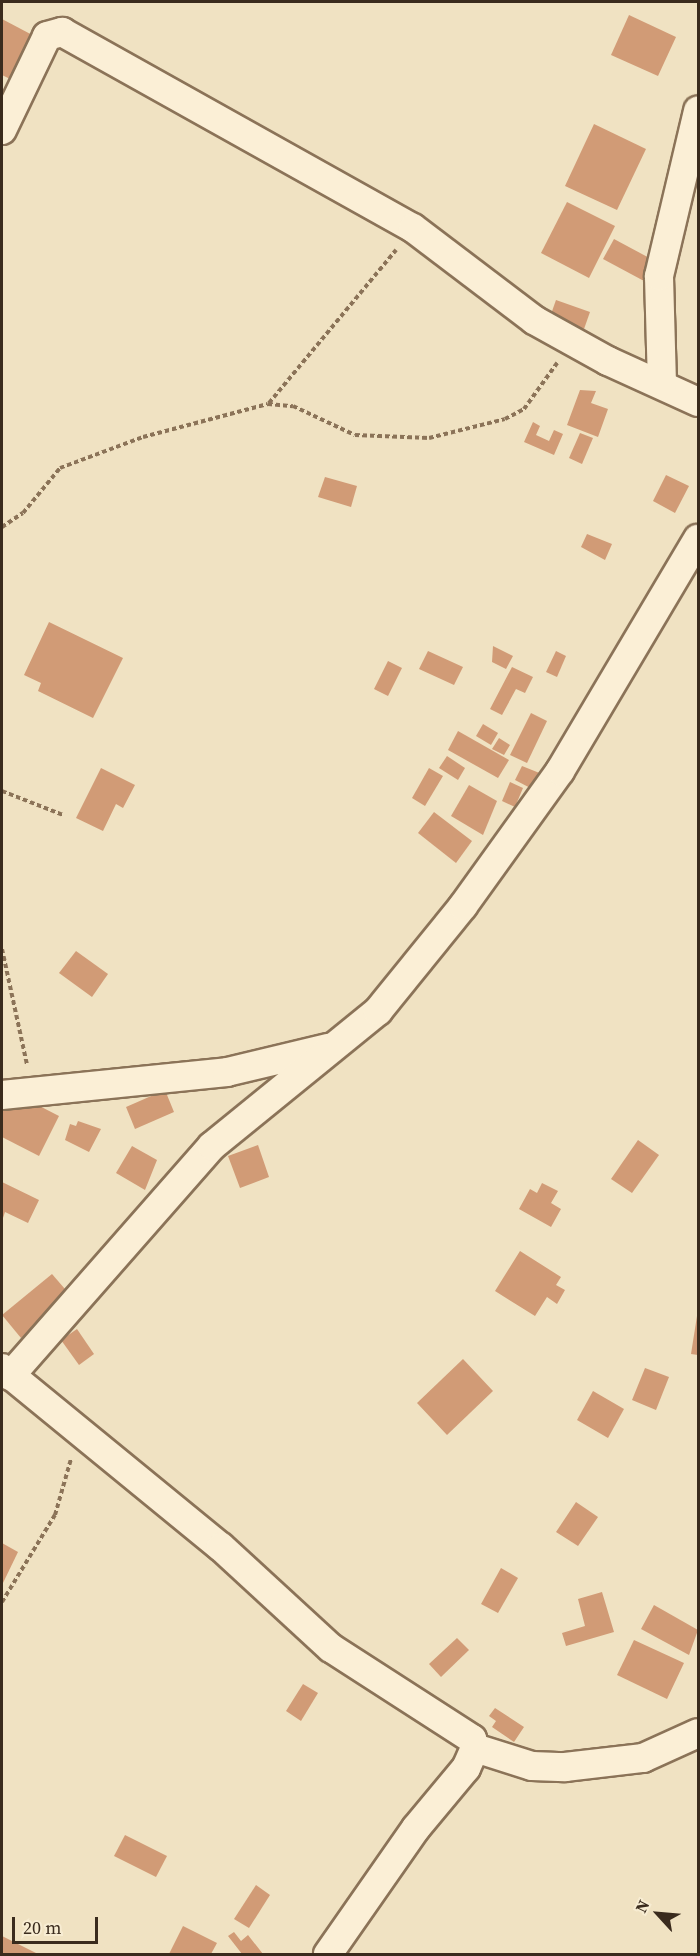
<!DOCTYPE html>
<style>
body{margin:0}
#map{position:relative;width:700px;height:1956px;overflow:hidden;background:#f0e2c2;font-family:"Source Serif 4",serif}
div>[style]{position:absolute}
.building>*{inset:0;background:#d19b76}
.path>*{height:4px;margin-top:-2px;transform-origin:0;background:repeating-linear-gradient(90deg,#8b7358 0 4.5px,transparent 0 7.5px)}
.roads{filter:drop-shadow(2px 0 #8b7358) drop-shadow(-2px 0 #8b7358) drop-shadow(0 2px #8b7358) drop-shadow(0 -2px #8b7358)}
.street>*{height:28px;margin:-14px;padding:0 14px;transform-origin:14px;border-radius:14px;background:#fbefd6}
span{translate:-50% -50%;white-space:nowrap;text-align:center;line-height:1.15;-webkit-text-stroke:5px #f7ecd2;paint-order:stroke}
.frame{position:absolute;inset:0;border:3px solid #3a2b1d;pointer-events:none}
.north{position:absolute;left:628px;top:1884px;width:60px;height:60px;-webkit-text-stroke:4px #f7ecd2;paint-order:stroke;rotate:296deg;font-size:16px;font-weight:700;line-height:24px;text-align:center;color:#3a2b1d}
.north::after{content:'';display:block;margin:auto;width:21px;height:27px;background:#3a2b1d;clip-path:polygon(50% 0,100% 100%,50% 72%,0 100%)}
.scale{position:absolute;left:12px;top:1917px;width:86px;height:27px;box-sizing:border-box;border:3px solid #3a2b1d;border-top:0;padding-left:8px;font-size:18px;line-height:21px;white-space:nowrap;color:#3a2b1d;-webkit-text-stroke:4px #f7ecd2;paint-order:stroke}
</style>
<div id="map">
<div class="building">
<i style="clip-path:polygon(629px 15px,676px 37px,658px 76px,611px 55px)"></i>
<i style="clip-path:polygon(2px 19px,38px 38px,16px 82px,2px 75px)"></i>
<i style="clip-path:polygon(594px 124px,646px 149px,617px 210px,565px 186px)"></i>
<i style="clip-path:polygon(567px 202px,615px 226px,589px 278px,541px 253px)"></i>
<i style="clip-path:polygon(614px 239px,655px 261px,644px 281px,603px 259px)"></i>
<i style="clip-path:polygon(556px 300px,590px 312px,584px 329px,550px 317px)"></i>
<i style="clip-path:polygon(580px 390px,596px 391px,591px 403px,608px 409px,598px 437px,567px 425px)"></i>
<i style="clip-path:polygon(533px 422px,540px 426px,536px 435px,549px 441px,554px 430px,563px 434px,554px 455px,524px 442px)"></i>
<i style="clip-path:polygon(580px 433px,593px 438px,582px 464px,569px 458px)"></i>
<i style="clip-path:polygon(666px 475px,689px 486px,675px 513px,653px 501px)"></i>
<i style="clip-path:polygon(325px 477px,357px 486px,351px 507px,318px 497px)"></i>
<i style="clip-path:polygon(587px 534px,612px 544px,605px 560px,581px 547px)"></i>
<i style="clip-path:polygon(49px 622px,123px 658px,93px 718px,38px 691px,41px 683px,24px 675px)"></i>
<i style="clip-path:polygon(493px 646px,513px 656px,506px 669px,492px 662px)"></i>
<i style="clip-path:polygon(428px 651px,463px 667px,454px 685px,419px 669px)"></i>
<i style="clip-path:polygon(556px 651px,566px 656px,557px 677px,546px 672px)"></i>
<i style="clip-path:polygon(388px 661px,402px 668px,388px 696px,374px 689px)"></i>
<i style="clip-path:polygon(512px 667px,533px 677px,525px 693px,516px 689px,502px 715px,490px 709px)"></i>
<i style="clip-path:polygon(531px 713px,547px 721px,527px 763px,510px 755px)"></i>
<i style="clip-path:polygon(483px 724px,498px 733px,491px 745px,476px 736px)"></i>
<i style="clip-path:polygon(458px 731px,509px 760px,498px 778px,448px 750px)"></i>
<i style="clip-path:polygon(499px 738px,510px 745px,504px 755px,492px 749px)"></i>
<i style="clip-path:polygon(447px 756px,465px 768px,458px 780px,439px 768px)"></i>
<i style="clip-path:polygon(522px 766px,547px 776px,538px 792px,515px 780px)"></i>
<i style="clip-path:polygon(101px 768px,135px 785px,123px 808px,116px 804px,103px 831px,76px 818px)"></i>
<i style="clip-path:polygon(429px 768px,443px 776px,425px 806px,412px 798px)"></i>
<i style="clip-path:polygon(510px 782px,523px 788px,515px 807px,502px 801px)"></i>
<i style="clip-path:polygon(469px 785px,497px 801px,483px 835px,451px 816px)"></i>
<i style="clip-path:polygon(434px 812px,472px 841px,456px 863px,418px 833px)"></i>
<i style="clip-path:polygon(76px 951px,108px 974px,92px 997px,59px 973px)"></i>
<i style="clip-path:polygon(165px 1090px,174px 1112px,135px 1129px,126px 1107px)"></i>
<i style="clip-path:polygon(16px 1094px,59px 1116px,39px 1156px,2px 1137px,2px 1105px)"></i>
<i style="clip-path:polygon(78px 1121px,101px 1129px,89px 1152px,65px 1140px,70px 1124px,76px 1126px)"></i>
<i style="clip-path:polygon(638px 1140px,659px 1155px,632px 1193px,611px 1179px)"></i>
<i style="clip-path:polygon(258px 1145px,269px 1177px,240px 1188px,228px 1156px)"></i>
<i style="clip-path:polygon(132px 1146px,157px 1160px,145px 1190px,116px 1173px)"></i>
<i style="clip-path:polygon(2px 1182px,39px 1200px,28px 1223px,5px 1212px,2px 1221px)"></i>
<i style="clip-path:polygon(542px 1183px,558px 1191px,551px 1203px,561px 1209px,551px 1227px,519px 1209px,530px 1189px,537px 1193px)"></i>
<i style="clip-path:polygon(520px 1251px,561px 1277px,556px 1285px,565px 1290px,557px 1304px,547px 1297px,535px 1316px,495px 1291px)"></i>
<i style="clip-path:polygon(52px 1274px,71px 1296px,21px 1338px,2px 1315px)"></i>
<i style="clip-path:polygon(697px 1316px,698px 1316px,698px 1355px,691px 1354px)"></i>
<i style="clip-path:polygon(77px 1329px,94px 1354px,79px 1365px,61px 1340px)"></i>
<i style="clip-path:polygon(463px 1359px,493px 1391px,447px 1435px,417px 1403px)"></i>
<i style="clip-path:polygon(645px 1368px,669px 1377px,656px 1410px,632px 1400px)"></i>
<i style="clip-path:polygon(593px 1391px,624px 1409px,608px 1438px,577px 1420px)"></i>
<i style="clip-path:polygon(576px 1502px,598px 1517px,578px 1546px,556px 1532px)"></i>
<i style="clip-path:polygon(2px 1543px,18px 1552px,2px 1585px)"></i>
<i style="clip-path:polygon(501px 1568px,518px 1578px,498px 1613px,481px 1604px)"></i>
<i style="clip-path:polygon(602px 1592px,614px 1632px,566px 1646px,562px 1633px,585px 1626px,578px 1599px)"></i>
<i style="clip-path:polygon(654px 1605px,698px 1630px,689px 1655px,641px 1629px)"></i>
<i style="clip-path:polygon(457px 1638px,469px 1650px,441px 1677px,429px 1664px)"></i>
<i style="clip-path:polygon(634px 1640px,684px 1663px,667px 1699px,617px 1675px)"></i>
<i style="clip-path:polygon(303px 1684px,318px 1693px,301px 1721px,286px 1711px)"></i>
<i style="clip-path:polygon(495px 1708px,524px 1727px,514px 1742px,492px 1727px,496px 1721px,489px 1716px)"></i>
<i style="clip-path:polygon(125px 1835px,167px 1856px,156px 1877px,114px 1856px)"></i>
<i style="clip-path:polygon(256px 1885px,270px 1895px,249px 1928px,234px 1919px)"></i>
<i style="clip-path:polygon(183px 1926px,217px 1943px,211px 1954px,169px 1954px)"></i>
<i style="clip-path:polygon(234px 1932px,241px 1941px,248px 1935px,263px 1954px,242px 1954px,228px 1936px)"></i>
<i style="clip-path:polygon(2px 1936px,38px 1954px,2px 1954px)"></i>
</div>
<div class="path">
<i style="left:269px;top:403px;width:199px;rotate:-50.3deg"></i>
<i style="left:2px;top:527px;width:25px;rotate:-34deg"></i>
<i style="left:23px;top:513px;width:58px;rotate:-50.6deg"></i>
<i style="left:60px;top:468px;width:89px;rotate:-20.5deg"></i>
<i style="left:143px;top:437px;width:129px;rotate:-14.8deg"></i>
<i style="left:268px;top:404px;width:25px;rotate:5deg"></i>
<i style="left:293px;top:406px;width:68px;rotate:25.1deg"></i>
<i style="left:355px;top:435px;width:74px;rotate:2.3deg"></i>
<i style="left:429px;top:438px;width:78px;rotate:-14deg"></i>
<i style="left:505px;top:419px;width:21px;rotate:-28deg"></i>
<i style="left:524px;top:409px;width:57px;rotate:-54.3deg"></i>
<i style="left:2px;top:791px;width:66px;rotate:21.5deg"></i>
<i style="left:2px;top:949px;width:119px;rotate:77.8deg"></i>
<i style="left:2px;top:1602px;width:102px;rotate:-58.7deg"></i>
<i style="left:55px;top:1515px;width:58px;rotate:-74.1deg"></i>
</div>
<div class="roads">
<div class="street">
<i style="left:2px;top:130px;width:104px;rotate:-64.4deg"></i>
<i style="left:47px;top:36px;width:16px;rotate:-15deg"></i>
<i style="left:62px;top:32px;width:402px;rotate:29.2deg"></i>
<i style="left:413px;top:228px;width:152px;rotate:37.2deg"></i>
<i style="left:534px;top:320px;width:85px;rotate:29deg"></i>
<i style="left:608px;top:361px;width:99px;rotate:24.5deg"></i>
<i style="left:662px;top:384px;width:108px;rotate:-91.6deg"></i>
<i style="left:659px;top:276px;width:170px;rotate:-76.7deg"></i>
<i style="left:2px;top:1095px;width:226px;rotate:-5.8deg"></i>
<i style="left:227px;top:1072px;width:104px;rotate:-13.4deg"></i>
<i style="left:2px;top:1368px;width:283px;rotate:39.3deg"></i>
<i style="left:221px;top:1547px;width:149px;rotate:42.6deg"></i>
<i style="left:331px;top:1648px;width:168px;rotate:32.8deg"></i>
<i style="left:472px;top:1739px;width:9px;rotate:72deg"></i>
<i style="left:475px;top:1748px;width:22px;rotate:114deg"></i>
<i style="left:466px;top:1768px;width:78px;rotate:129.8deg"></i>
<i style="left:416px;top:1828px;width:154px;rotate:124.9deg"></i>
<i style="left:10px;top:1376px;width:306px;rotate:-48.7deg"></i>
<i style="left:212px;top:1146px;width:214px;rotate:-39.1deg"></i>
<i style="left:378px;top:1011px;width:135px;rotate:-51deg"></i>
<i style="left:463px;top:906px;width:166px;rotate:-54.3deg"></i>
<i style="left:560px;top:771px;width:270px;rotate:-59.3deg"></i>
<i style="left:475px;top:1748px;width:60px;rotate:17.5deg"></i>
<i style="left:532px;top:1766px;width:33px;rotate:2deg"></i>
<i style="left:565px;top:1767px;width:79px;rotate:-6.6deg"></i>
<i style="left:643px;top:1758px;width:60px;rotate:-24.4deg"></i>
</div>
</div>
<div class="frame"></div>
<div class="north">N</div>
<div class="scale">20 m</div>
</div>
